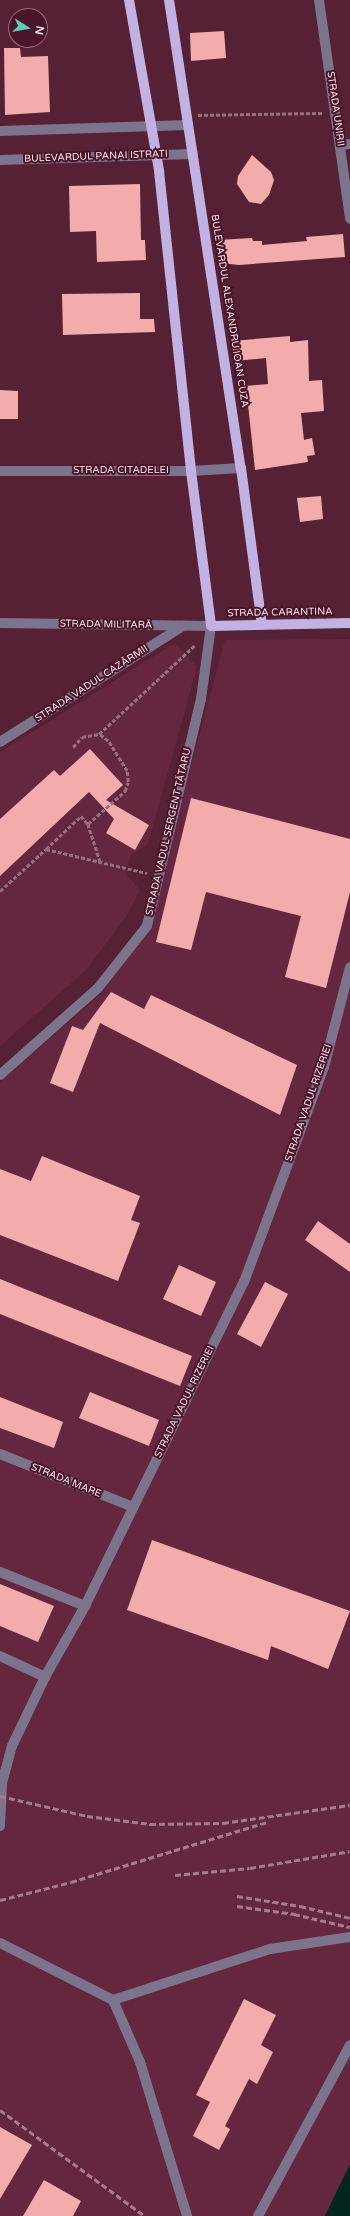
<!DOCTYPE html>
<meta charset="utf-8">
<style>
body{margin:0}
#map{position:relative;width:350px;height:2216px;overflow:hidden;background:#562035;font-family:"Varela Round",sans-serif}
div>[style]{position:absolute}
.built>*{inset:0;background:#65273f}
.water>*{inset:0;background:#042620}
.building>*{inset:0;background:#f3acac}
.path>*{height:2.5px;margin-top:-1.25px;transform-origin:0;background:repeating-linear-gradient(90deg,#986f7e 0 4px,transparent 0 6px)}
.minor>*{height:10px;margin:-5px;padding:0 5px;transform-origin:5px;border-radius:5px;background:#7c748d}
.major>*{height:10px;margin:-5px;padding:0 5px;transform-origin:5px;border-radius:5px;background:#c1b2e3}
.rail>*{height:3px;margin-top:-1.5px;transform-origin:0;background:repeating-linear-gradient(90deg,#a47d8b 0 6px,transparent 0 9px)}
span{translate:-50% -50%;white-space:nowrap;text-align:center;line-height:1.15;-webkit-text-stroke:4px #4a152a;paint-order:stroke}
.street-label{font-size:10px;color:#fde7ed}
.north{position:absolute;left:8px;top:8px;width:40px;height:40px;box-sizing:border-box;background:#4a152a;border:1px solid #926978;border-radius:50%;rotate:101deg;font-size:11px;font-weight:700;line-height:16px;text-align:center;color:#fde7ed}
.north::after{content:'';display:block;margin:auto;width:14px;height:18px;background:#5dceb9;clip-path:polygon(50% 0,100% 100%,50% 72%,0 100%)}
</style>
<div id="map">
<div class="built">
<i style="clip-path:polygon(350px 639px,350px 2164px,325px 2216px,0 2216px,0 1082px,103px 992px,149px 922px,225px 640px)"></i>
<i style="clip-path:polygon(175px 643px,197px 667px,148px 844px,131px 855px,127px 868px,126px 874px,140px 890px,126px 917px,86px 970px,0 1046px,0 752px)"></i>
</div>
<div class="water">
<i style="clip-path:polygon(350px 2164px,350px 2216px,325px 2216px)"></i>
</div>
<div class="building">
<i style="clip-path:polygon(224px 31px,226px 58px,191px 61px,190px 33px)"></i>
<i style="clip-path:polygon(4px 48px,20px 48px,21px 57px,48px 56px,50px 112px,5px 115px)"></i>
<i style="clip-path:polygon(252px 155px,271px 172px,274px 180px,269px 195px,261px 204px,249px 202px,237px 184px,238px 176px)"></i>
<i style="clip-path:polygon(140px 184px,141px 240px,145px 240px,146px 260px,97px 262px,96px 231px,70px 232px,69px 186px)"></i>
<i style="clip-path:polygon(343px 234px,345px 257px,239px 265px,220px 263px,218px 240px,252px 238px,253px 241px,262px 241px,262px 245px,307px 241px,306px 237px)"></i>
<i style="clip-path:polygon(140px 293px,140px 319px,154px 319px,155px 332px,63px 335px,62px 294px)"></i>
<i style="clip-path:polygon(290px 336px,290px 342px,308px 340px,309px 381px,322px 380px,324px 411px,301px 413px,304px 440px,312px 438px,315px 455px,307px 456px,308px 462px,255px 470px,246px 386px,268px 384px,266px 358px,234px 361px,232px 341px)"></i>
<i style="clip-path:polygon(0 390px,18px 391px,18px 419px,0 419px)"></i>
<i style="clip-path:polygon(321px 496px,323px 519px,300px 522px,297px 498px)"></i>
<i style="clip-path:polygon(90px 749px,123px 785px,106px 800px,149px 825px,135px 850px,106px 833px,114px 819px,89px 792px,0 876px,0 819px,54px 770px,60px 776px)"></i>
<i style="clip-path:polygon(191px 798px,350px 839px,350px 892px,326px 988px,285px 977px,301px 916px,206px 892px,191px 950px,156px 942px)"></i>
<i style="clip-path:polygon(111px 992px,144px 1009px,151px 995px,297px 1065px,280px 1115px,100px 1023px,73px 1092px,50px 1083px,72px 1026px,83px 1030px)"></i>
<i style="clip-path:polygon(42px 1156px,140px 1196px,131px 1220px,140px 1223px,118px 1281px,0 1235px,0 1169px,31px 1181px)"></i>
<i style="clip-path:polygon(318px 1221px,350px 1244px,350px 1272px,305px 1240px)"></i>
<i style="clip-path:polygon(179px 1265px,216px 1282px,201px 1316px,163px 1299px)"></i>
<i style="clip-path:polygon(0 1279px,192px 1356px,180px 1386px,0 1314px)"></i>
<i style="clip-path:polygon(265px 1282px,288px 1294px,261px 1347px,237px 1334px)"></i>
<i style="clip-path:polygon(90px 1392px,159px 1420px,149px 1446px,79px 1418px)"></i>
<i style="clip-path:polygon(0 1397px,63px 1422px,54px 1448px,0 1428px)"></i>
<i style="clip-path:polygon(152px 1540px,350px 1611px,328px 1669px,271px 1646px,268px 1660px,127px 1610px)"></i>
<i style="clip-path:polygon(0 1584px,54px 1606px,38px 1642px,0 1626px)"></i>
<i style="clip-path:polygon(244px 1999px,276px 2015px,261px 2045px,273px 2052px,257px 2084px,249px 2079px,225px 2126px,230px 2129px,219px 2150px,193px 2136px,210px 2102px,196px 2095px)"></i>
<i style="clip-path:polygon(0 2127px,32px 2145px,0 2199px)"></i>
<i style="clip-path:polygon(44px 2180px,81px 2201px,73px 2216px,23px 2216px)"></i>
</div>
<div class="path">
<i style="left:198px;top:115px;width:125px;rotate:-0.9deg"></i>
<i style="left:73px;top:747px;width:13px;rotate:-48deg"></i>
<i style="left:82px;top:737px;width:17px;rotate:-10deg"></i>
<i style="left:99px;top:734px;width:131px;rotate:-42.8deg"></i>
<i style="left:88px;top:824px;width:50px;rotate:-41.7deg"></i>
<i style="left:125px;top:791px;width:9px;rotate:-72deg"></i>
<i style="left:128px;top:782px;width:11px;rotate:-95deg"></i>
<i style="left:127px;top:771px;width:36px;rotate:-122deg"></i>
<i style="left:108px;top:741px;width:11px;rotate:-142deg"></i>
<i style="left:46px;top:849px;width:48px;rotate:-43.3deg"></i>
<i style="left:81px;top:816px;width:11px;rotate:49deg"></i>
<i style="left:88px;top:824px;width:39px;rotate:72deg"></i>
<i style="left:0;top:891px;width:62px;rotate:-42.4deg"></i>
<i style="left:46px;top:849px;width:104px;rotate:13.4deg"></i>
</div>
<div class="minor">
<i style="left:319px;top:0;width:221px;rotate:81.9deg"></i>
<i style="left:0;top:131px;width:188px;rotate:-1.8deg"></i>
<i style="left:340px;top:145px;width:10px;rotate:-6deg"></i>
<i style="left:0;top:160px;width:193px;rotate:-1.8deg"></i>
<i style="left:0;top:471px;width:191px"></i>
<i style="left:191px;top:471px;width:50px;rotate:-3.4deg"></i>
<i style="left:0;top:623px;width:211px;rotate:0.8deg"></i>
<i style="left:211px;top:626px;width:74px;rotate:97.8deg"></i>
<i style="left:201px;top:699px;width:233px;rotate:103.4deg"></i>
<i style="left:147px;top:926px;width:79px;rotate:128.3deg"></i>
<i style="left:98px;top:988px;width:131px;rotate:138.4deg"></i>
<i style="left:0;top:742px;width:217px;rotate:-32.4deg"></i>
<i style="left:0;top:1454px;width:143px;rotate:21.7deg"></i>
<i style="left:0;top:1572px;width:92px;rotate:21.8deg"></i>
<i style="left:0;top:1656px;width:50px;rotate:25deg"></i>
<i style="left:0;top:1826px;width:43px;rotate:-87.3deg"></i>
<i style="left:2px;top:1783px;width:38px;rotate:-75deg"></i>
<i style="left:12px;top:1746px;width:76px;rotate:-64.4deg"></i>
<i style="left:45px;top:1677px;width:81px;rotate:-60.6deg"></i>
<i style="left:85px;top:1606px;width:361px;rotate:-63.9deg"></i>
<i style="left:244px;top:1282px;width:229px;rotate:-69.6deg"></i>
<i style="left:324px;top:1067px;width:103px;rotate:-75.4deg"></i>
<i style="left:0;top:1943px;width:127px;rotate:26.8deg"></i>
<i style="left:113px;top:2000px;width:68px;rotate:66.5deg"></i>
<i style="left:140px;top:2062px;width:161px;rotate:73deg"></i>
<i style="left:113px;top:2000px;width:165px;rotate:-18deg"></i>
<i style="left:270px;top:1949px;width:81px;rotate:-8.5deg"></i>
<i style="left:258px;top:2216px;width:194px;rotate:-61.7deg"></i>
</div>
<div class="major">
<i style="left:129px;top:0;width:174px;rotate:80deg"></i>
<i style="left:159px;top:171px;width:302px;rotate:83.9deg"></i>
<i style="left:191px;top:471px;width:156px;rotate:82.6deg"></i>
<i style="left:211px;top:626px;width:139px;rotate:-1.2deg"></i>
<i style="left:169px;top:0;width:474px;rotate:81.3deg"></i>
<i style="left:241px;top:468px;width:158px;rotate:82.4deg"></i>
</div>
<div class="rail">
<i style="left:0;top:1796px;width:89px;rotate:12.9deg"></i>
<i style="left:87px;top:1816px;width:64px;rotate:7.2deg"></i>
<i style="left:150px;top:1824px;width:73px;rotate:-0.8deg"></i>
<i style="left:223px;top:1823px;width:128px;rotate:-8.1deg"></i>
<i style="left:175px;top:1875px;width:75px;rotate:-5.3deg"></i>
<i style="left:250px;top:1868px;width:101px;rotate:-9.6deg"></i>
<i style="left:237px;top:1896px;width:64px;rotate:9deg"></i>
<i style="left:300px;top:1906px;width:51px;rotate:13.5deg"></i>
<i style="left:0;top:1900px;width:73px;rotate:-14.2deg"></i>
<i style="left:71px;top:1882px;width:205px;rotate:-17deg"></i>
<i style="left:237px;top:1906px;width:58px;rotate:8deg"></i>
<i style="left:294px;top:1914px;width:57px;rotate:13.1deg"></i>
<i style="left:0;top:2110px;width:180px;rotate:36.2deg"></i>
</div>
<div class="street-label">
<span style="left:335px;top:109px;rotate:82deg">STRADA UNIRII</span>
<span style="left:96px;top:157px;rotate:-2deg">BULEVARDUL PANAI ISTRATI</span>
<span style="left:229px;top:311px;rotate:81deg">BULEVARDUL ALEXANDRU IOAN CUZA</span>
<span style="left:121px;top:471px">STRADA CITADELEI</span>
<span style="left:280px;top:613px;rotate:-1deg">STRADA CARANTINA</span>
<span style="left:106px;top:625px;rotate:1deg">STRADA MILITARĂ</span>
<span style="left:92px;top:684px;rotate:-33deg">STRADA VADUL CAZĂRMII</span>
<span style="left:169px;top:832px;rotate:-77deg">STRADA VADUL SERGENT TĂTARU</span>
<span style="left:309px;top:1103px;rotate:-71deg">STRADA VADUL RIZERIEI</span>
<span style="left:185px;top:1402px;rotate:-64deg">STRADA VADUL RIZERIEI</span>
<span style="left:66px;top:1481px;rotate:22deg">STRADA MARE</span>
</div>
<div class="north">N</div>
</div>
